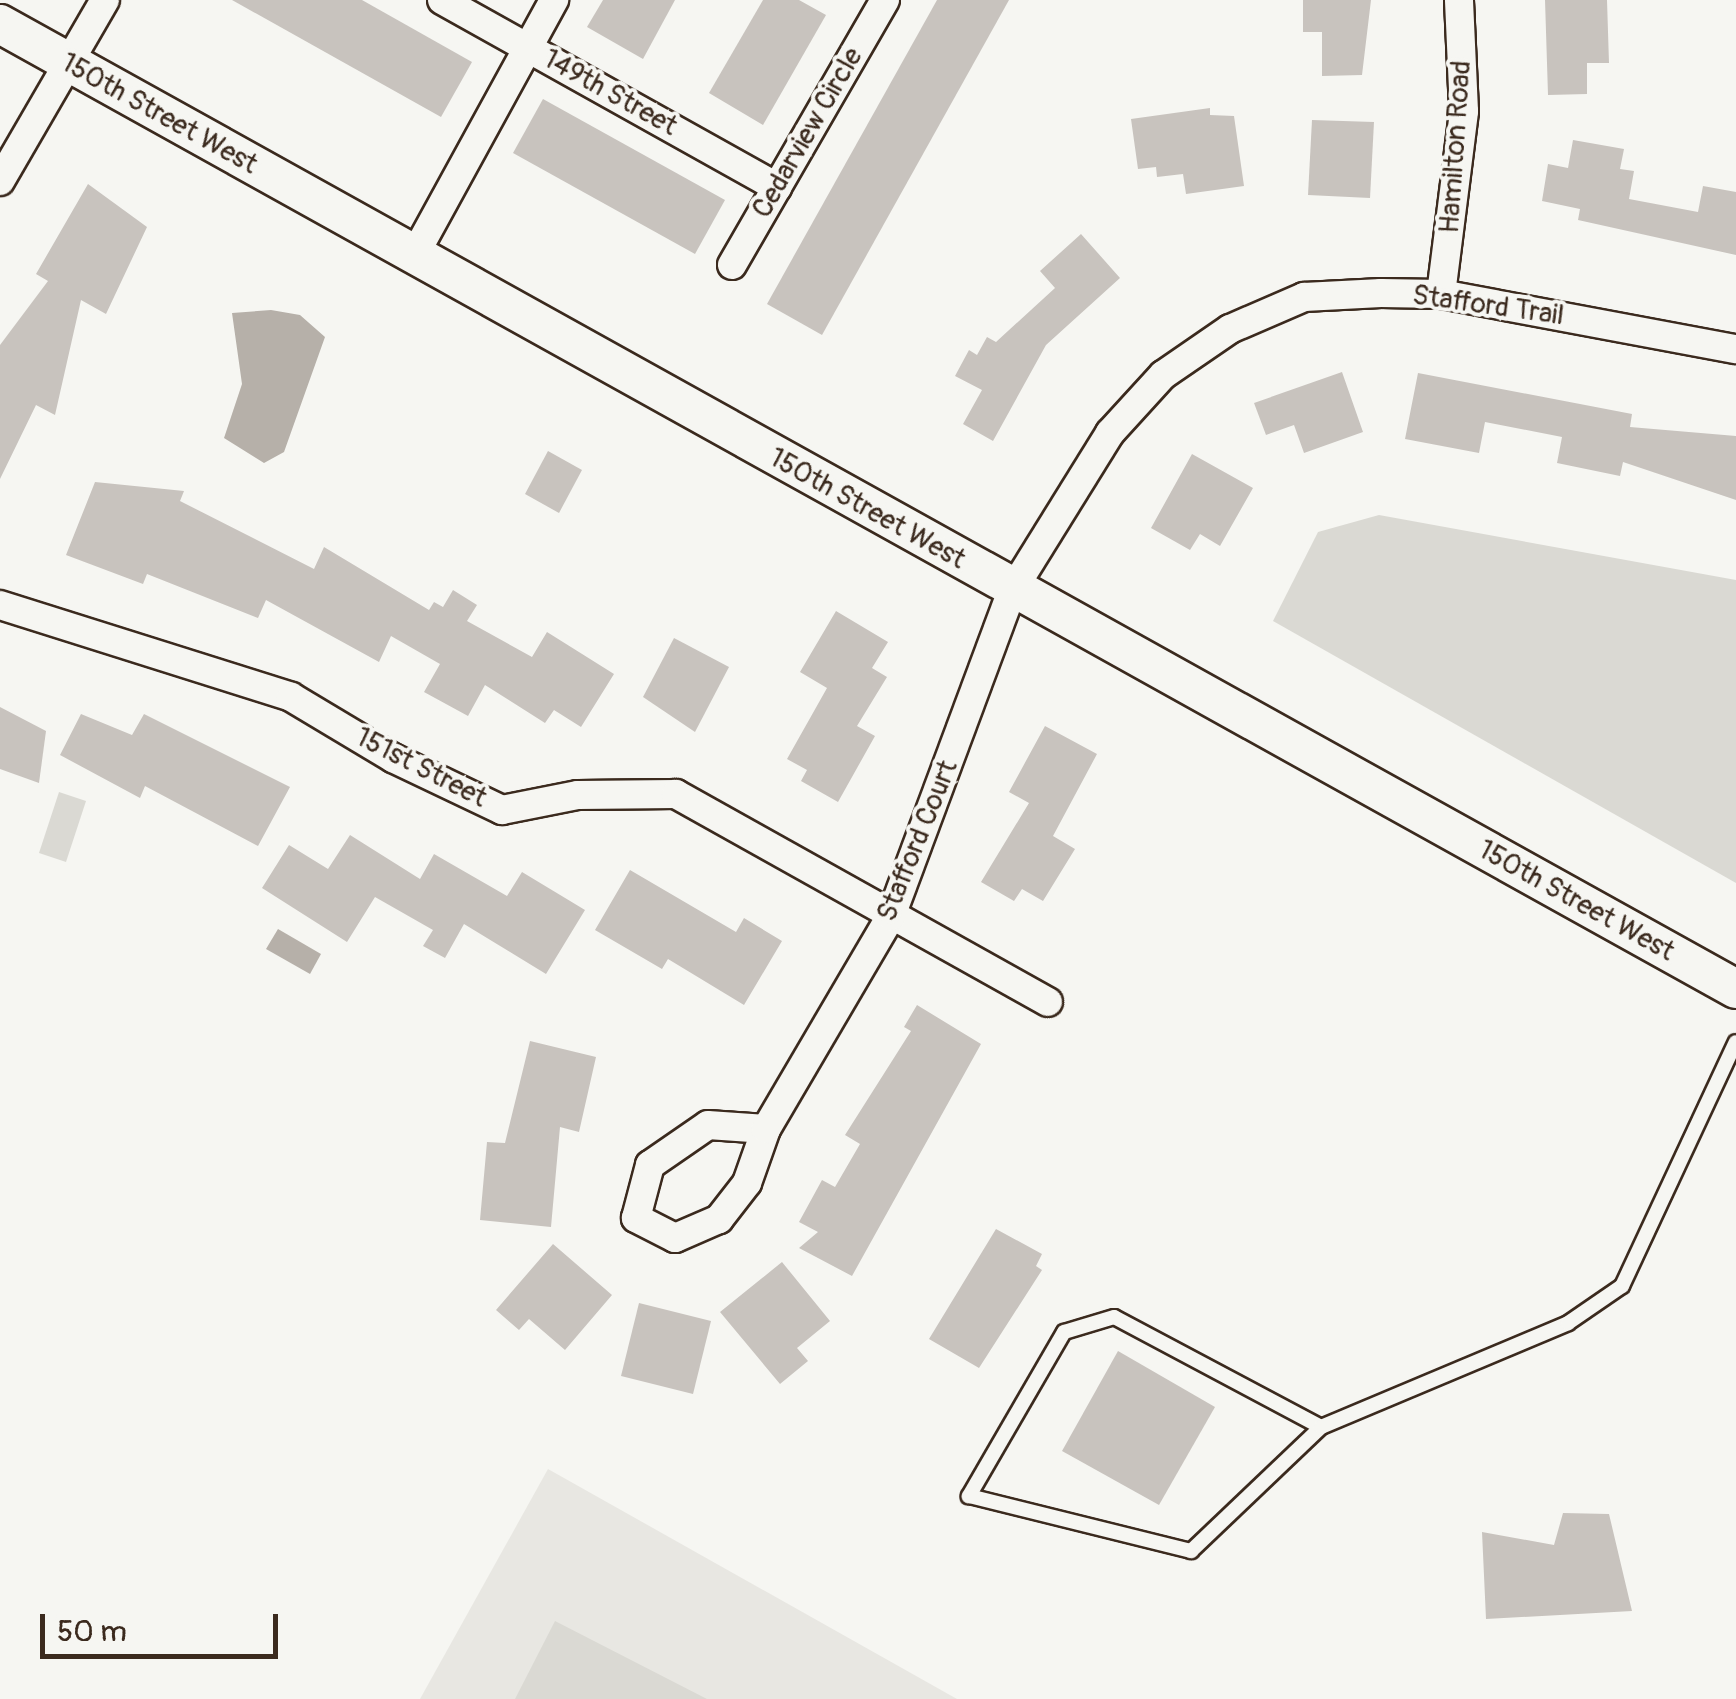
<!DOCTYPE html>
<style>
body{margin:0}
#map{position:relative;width:1736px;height:1699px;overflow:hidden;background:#f6f6f2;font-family:Pangolin,sans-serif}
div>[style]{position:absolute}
.built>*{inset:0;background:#e8e7e2}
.green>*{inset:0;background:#dad9d3}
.water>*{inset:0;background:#b6b0a9}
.building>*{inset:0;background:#c8c3be}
.roads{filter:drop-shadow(2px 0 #3b2a1e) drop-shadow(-2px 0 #3b2a1e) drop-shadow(0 2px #3b2a1e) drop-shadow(0 -2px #3b2a1e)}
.lane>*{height:14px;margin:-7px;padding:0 7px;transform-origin:7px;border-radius:7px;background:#f6f6f2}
.street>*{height:28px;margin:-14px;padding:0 14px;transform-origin:14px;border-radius:14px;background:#f6f6f2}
.secondary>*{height:38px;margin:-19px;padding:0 19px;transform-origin:19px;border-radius:19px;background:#f6f6f2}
span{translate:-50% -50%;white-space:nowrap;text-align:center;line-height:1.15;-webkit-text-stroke:8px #f6f6f2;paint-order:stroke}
.street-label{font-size:28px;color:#3b2a1e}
.scale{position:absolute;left:40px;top:1614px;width:238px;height:45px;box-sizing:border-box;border:5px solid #3b2a1e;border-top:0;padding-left:12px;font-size:30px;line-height:35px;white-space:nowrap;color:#3b2a1e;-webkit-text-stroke:8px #f6f6f2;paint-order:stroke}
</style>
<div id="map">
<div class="built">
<i style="clip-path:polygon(548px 1469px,957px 1699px,420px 1699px)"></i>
</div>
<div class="green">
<i style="clip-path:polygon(1379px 515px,1736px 580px,1736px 883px,1273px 621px,1318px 532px)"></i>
<i style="clip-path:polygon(59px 792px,86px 801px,66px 862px,39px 853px)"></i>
<i style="clip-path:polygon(555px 1621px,707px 1699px,515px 1699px)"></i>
</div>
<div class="water">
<i style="clip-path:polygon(271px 310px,300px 315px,325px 337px,284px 452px,264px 463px,224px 438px,242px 384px,232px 313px)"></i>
<i style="clip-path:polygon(278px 929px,321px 954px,310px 974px,266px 949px)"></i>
</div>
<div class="building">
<i style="clip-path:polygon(232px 0,362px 0,472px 62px,441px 117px)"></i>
<i style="clip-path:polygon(603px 0,675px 0,643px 59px,587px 27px)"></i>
<i style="clip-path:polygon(763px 0,799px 0,826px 15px,763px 125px,709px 93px)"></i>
<i style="clip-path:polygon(937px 0,1009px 0,822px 335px,767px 304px)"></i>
<i style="clip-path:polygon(1303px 0,1371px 0,1362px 75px,1322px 76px,1322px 32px,1303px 32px)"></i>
<i style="clip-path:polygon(1545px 0,1607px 0,1609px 63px,1587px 63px,1587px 94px,1548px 95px)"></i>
<i style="clip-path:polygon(543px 99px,725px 200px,695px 254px,513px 153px)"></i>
<i style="clip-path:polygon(1210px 108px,1210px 115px,1234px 116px,1244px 186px,1186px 194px,1183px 174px,1157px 177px,1156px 167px,1138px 169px,1131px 119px)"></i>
<i style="clip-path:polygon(1312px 120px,1374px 122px,1370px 198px,1308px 195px)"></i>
<i style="clip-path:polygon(1573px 140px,1624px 149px,1620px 169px,1634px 171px,1629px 199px,1698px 212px,1703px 186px,1736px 192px,1736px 255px,1578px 220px,1580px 209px,1542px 201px,1548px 164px,1568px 168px)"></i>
<i style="clip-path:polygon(88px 184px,147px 227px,106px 314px,81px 300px,55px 415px,36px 405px,0 479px,0 345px,48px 281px,36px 274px)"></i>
<i style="clip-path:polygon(1081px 234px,1120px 278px,1046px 345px,993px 441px,963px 424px,982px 390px,955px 376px,969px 350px,977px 355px,987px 337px,996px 342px,1055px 288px,1040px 271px)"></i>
<i style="clip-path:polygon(1342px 372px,1363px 432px,1304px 453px,1294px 425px,1266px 435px,1254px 403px)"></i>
<i style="clip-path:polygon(1418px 373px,1632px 414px,1630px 427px,1736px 436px,1736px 500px,1623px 462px,1620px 476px,1557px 463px,1562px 437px,1485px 422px,1479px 453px,1405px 439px)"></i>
<i style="clip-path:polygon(548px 451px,582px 470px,559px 513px,525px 494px)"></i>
<i style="clip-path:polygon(1192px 454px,1253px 488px,1220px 546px,1200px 534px,1190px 550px,1151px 528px)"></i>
<i style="clip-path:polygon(95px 482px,184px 491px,180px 501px,314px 569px,324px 547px,429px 610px,434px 602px,443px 607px,453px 590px,477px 605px,467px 621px,532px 657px,547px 632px,614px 674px,581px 727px,554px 710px,545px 723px,485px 685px,468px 716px,424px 692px,440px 664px,391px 636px,379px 662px,266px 600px,258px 618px,147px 574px,143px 584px,66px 555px)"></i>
<i style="clip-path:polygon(836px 611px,888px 642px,872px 668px,887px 677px,857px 726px,875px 736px,838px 802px,801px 781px,807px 770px,787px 759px,827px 688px,800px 672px)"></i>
<i style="clip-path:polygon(674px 638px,729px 667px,695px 732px,643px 697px)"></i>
<i style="clip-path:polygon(0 707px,46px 731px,39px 783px,0 769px)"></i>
<i style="clip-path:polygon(81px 714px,132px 735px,144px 714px,290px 787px,258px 846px,145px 786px,140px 798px,60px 755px)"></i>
<i style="clip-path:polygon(1045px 726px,1097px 754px,1053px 836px,1075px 849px,1043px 901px,1022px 889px,1014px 901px,981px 882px,1029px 803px,1009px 792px)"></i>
<i style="clip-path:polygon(350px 835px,420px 879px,434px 854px,507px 896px,522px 872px,585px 910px,546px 974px,464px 924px,445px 958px,423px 946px,433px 930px,375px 897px,347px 942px,262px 888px,289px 845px,328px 869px)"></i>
<i style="clip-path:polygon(630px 870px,736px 932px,744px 918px,782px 941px,744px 1005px,668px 959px,662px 969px,595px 930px)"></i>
<i style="clip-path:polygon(917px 1005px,981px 1044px,852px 1276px,799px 1248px,818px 1232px,799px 1222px,822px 1180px,835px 1187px,860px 1144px,845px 1135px,911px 1031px,904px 1027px)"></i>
<i style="clip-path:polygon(530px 1041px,596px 1057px,579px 1132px,560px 1127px,551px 1227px,480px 1220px,487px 1142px,505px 1143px)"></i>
<i style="clip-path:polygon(996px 1229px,1042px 1254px,1036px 1266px,1042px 1270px,979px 1368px,929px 1339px)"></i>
<i style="clip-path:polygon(553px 1244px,612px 1295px,565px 1350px,529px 1319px,519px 1330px,496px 1310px)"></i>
<i style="clip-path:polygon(782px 1262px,830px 1321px,797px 1348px,808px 1361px,780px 1384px,720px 1312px)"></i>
<i style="clip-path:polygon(639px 1303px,711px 1321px,693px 1394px,621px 1376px)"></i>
<i style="clip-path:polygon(1118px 1351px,1215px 1407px,1159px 1505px,1062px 1451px)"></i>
<i style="clip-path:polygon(1563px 1513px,1609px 1514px,1632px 1611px,1486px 1619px,1482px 1532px,1554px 1545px)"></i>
</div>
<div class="roads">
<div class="lane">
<i style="left:1321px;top:1427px;width:234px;rotate:-152deg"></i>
<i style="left:1114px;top:1317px;width:52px;rotate:163.3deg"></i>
<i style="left:1064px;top:1332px;width:190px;rotate:120.1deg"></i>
<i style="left:969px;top:1496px;width:229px;rotate:13.9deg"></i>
<i style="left:1191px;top:1551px;width:180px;rotate:-43.6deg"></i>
<i style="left:1321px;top:1427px;width:268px;rotate:-22.8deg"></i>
<i style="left:1568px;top:1323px;width:65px;rotate:-34.4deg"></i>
<i style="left:1622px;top:1286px;width:269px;rotate:-65deg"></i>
</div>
<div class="street">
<i style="left:442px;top:0;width:384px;rotate:29.2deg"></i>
<i style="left:0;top:181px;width:209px;rotate:-59.9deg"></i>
<i style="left:415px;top:254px;width:290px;rotate:-61.3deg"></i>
<i style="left:732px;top:265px;width:306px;rotate:-60deg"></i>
<i style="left:1441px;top:294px;width:184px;rotate:-82.8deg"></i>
<i style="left:1464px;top:111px;width:111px;rotate:-92.6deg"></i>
<i style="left:0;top:605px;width:305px;rotate:17.5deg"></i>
<i style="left:291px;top:697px;width:119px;rotate:30.9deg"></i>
<i style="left:393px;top:758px;width:121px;rotate:25.5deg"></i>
<i style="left:502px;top:810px;width:77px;rotate:-11.2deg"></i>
<i style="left:578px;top:795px;width:98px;rotate:-0.6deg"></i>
<i style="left:676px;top:794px;width:426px;rotate:29.2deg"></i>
<i style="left:766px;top:1129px;width:57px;rotate:109.4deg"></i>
<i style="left:747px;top:1183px;width:46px;rotate:127.9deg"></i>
<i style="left:719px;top:1219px;width:48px;rotate:156.6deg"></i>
<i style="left:675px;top:1238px;width:44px;rotate:-152.9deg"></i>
<i style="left:636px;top:1218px;width:55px;rotate:-75.2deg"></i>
<i style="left:650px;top:1165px;width:70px;rotate:-34.6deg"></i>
<i style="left:708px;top:1125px;width:58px;rotate:3.9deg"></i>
<i style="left:766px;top:1129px;width:247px;rotate:-59.6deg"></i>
<i style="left:891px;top:916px;width:347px;rotate:-69.6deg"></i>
<i style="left:1012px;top:591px;width:186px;rotate:-58.2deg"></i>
<i style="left:1110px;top:433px;width:79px;rotate:-47.6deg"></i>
<i style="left:1163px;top:375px;width:81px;rotate:-34.5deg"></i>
<i style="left:1230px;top:329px;width:81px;rotate:-23.4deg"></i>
<i style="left:1304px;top:297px;width:77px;rotate:-3deg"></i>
<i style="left:1381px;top:293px;width:60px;rotate:1deg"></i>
<i style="left:1441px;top:294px;width:300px;rotate:10.6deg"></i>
</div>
<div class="secondary">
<i style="left:0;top:24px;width:1986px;rotate:29.07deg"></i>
</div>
</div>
<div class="street-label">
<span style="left:610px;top:93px;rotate:29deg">149th Street</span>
<span style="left:159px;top:114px;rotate:29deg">150th Street West</span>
<span style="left:808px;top:133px;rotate:-60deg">Cedarview Circle</span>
<span style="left:1456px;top:147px;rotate:-86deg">Hamilton Road</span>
<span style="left:1488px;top:306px;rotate:8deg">Stafford Trail</span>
<span style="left:867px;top:509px;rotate:29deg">150th Street West</span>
<span style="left:421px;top:768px;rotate:27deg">151st Street</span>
<span style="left:918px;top:841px;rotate:-68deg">Stafford Court</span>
<span style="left:1576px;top:901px;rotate:29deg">150th Street West</span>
</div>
<div class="scale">50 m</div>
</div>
